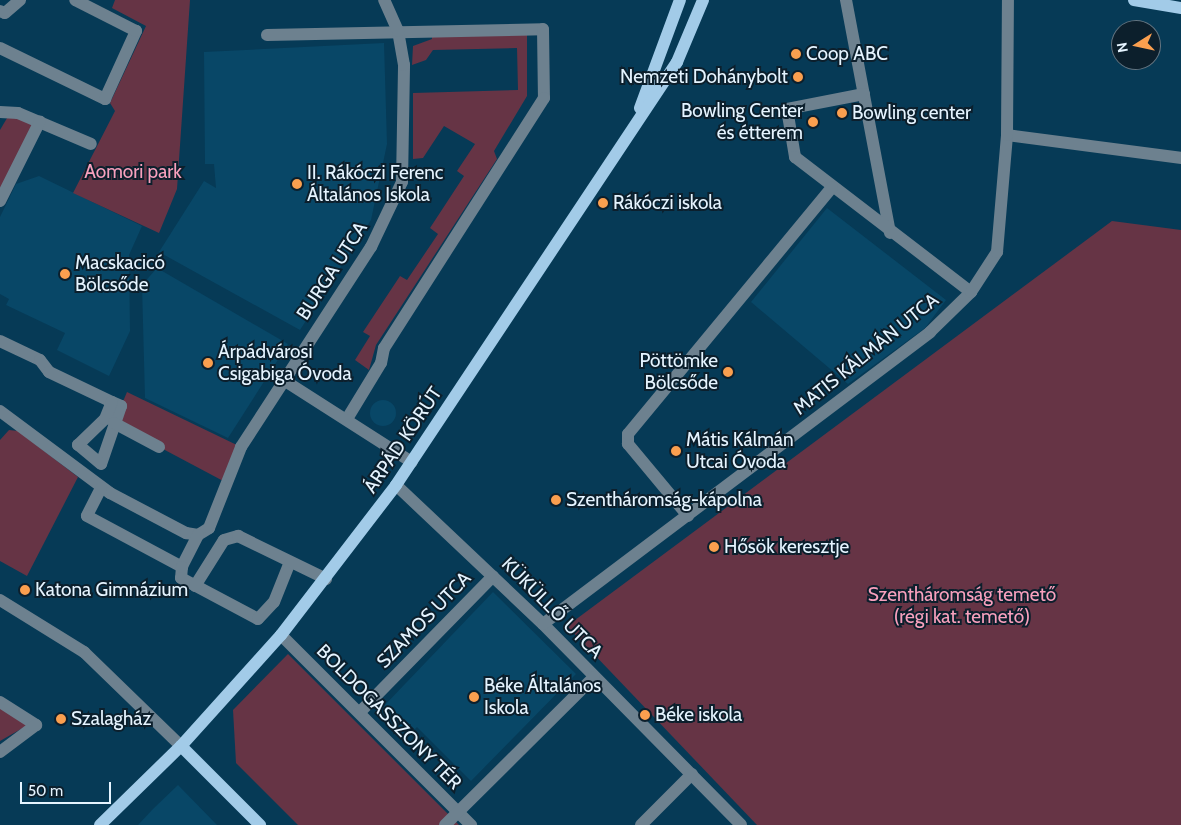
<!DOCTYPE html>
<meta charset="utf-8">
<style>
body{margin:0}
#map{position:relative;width:1181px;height:825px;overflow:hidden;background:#063a56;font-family:Cabin,sans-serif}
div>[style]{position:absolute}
.built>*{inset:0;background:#084767}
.round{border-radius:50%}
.green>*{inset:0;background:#663445}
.minor>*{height:12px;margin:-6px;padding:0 6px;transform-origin:6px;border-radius:6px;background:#6d818f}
.major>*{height:12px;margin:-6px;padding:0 6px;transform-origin:6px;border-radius:6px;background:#a2cbe8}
.dots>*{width:14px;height:14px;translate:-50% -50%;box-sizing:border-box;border:2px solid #0c1f2c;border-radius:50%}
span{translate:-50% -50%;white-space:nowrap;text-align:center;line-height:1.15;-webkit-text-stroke:4px #0c1f2c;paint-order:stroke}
.poi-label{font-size:19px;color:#e5f4ff}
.left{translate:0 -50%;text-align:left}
.right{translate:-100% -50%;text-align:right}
.park-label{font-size:19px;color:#f8a0bd}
.street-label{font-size:19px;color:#e5f4ff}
.north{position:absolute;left:1111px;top:20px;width:50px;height:50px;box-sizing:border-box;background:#0c1f2c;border:1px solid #637480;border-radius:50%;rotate:260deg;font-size:14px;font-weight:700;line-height:20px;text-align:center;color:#e5f4ff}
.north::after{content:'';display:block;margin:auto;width:18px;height:22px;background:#fa9f4f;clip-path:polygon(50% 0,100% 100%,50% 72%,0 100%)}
.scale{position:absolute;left:20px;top:782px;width:91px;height:22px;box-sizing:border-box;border:2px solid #e5f4ff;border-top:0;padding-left:6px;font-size:15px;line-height:18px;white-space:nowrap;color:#e5f4ff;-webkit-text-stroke:4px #0c1f2c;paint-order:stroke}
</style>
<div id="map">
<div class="built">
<i style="clip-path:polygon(384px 43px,387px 144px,371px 220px,300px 330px,159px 252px,204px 181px,216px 188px,214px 164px,205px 164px,204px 52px)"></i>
<i style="clip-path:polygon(39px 176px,142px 226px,129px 255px,130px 331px,109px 376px,57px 350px,65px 333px,6px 305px,9px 299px,0 294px,0 217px,16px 184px)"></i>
<i style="clip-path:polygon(827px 208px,946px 300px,925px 328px,848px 384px,751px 302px)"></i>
<i style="clip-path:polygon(157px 268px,288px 344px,228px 438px,145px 398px,142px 285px)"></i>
<i class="round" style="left:370px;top:400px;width:26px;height:26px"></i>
<i style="clip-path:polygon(493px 592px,576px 674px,471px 781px,417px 727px,409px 735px,382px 708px)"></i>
<i style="clip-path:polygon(178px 785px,217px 825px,138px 825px,153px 809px)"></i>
</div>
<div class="green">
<i style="clip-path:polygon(115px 0,190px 0,177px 189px,159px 233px,73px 193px,115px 111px,110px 103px,146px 26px,112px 8px)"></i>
<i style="clip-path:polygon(527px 29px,527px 96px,494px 151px,497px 159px,376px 345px,369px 370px,355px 360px,370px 336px,363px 332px,400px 276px,407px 280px,438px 234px,430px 228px,464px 176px,457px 171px,475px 144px,444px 126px,423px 158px,413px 159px,413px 93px,518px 90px,517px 48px,433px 50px,426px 60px,412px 65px,413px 46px,432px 39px,432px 31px)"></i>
<i style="clip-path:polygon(10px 113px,40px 121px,0 189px,0 130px)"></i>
<i style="clip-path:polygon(1112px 221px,1181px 230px,1181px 825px,757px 825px,567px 626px)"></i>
<i style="clip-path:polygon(127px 392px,241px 447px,227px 483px,114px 423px)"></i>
<i style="clip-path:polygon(9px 430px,18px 431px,78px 477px,27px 576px,0 561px,0 440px)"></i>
<i style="clip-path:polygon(288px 654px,459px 825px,298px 825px,236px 763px,233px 710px)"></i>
<i style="clip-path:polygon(0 708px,28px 725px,0 741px)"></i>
</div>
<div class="minor">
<i style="left:846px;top:0;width:237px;rotate:79.3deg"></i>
<i style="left:0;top:11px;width:5px;rotate:22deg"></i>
<i style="left:5px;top:13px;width:20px;rotate:-41deg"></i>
<i style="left:267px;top:35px;width:276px;rotate:-1.2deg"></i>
<i style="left:543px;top:29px;width:69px;rotate:89.2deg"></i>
<i style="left:544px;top:98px;width:297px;rotate:122.6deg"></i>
<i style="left:384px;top:348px;width:15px;rotate:101deg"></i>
<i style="left:381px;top:363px;width:66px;rotate:121.3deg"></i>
<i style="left:0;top:48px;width:117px;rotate:25.9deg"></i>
<i style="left:105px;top:99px;width:75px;rotate:-65.5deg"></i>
<i style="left:136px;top:31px;width:68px;rotate:-153.1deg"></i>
<i style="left:864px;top:94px;width:78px;rotate:169deg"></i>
<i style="left:787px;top:109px;width:49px;rotate:80.5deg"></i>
<i style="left:795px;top:157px;width:222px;rotate:37.5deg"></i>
<i style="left:0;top:112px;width:18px;rotate:3deg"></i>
<i style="left:18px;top:113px;width:79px;rotate:23deg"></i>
<i style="left:1007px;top:135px;width:176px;rotate:7.5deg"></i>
<i style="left:0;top:201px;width:89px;rotate:-63.4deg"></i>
<i style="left:0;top:341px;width:44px;rotate:25.4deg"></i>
<i style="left:40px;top:360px;width:15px;rotate:53deg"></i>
<i style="left:49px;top:372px;width:70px;rotate:25.5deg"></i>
<i style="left:112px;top:402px;width:10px;rotate:24deg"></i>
<i style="left:121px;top:406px;width:61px;rotate:109deg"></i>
<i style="left:101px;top:464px;width:30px;rotate:-140deg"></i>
<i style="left:78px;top:445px;width:37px;rotate:-44deg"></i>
<i style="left:105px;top:419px;width:18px;rotate:-68deg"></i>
<i style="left:282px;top:379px;width:154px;rotate:32.6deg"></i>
<i style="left:0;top:411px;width:137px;rotate:36.7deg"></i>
<i style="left:110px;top:493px;width:86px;rotate:27.8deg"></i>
<i style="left:186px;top:533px;width:12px;rotate:9deg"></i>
<i style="left:198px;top:535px;width:13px;rotate:-32deg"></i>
<i style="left:209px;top:528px;width:87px;rotate:-68.4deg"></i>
<i style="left:241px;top:447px;width:239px;rotate:-57deg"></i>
<i style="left:371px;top:247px;width:72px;rotate:-64.5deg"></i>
<i style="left:402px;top:182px;width:117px;rotate:-89deg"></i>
<i style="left:404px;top:65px;width:35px;rotate:-100deg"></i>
<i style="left:398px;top:31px;width:34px;rotate:-114deg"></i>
<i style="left:114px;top:423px;width:51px;rotate:28.1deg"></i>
<i style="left:396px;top:485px;width:202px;rotate:43.4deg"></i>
<i style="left:543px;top:624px;width:282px;rotate:45.4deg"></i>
<i style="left:101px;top:488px;width:31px;rotate:117deg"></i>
<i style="left:87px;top:516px;width:108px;rotate:28.2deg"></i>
<i style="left:688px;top:516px;width:94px;rotate:-129.8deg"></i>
<i style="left:628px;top:444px;width:10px;rotate:-90deg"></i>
<i style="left:628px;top:434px;width:320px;rotate:-50.4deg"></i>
<i style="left:198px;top:535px;width:36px;rotate:117deg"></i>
<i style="left:182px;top:567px;width:11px;rotate:95deg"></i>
<i style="left:181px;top:578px;width:87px;rotate:28deg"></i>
<i style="left:258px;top:619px;width:23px;rotate:-47deg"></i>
<i style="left:274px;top:602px;width:43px;rotate:-68.2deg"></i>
<i style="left:195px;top:586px;width:54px;rotate:-57.8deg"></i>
<i style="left:224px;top:540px;width:15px;rotate:-16deg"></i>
<i style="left:238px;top:536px;width:98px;rotate:26deg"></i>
<i style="left:0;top:600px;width:99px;rotate:31.8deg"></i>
<i style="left:84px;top:652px;width:135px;rotate:44.1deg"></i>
<i style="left:543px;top:624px;width:485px;rotate:-37deg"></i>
<i style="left:930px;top:332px;width:57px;rotate:-44.3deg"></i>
<i style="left:971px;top:292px;width:48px;rotate:-57deg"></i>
<i style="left:997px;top:252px;width:117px;rotate:-85.1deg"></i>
<i style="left:1007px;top:135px;width:135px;rotate:-89.6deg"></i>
<i style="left:281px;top:635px;width:269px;rotate:45deg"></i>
<i style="left:0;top:702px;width:43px;rotate:32.6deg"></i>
<i style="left:36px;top:725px;width:45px;rotate:143.1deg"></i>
<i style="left:360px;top:712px;width:190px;rotate:-45.6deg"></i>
<i style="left:445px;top:825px;width:210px;rotate:-44.8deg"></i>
<i style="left:641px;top:825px;width:72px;rotate:-45deg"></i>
</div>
<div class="major">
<i style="left:1134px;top:0;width:48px;rotate:9.7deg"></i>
<i style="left:640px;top:108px;width:115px;rotate:-69.7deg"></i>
<i style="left:181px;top:746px;width:112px;rotate:45deg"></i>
<i style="left:100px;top:825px;width:113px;rotate:-44.3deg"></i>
<i style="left:181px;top:746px;width:149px;rotate:-48deg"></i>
<i style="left:281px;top:635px;width:189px;rotate:-52.5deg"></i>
<i style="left:396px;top:485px;width:508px;rotate:-56.4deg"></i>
<i style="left:677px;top:62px;width:67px;rotate:-67.2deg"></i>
</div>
<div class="dots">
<i style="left:796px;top:54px;background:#fa9f4f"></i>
<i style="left:798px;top:77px;background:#fa9f4f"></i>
<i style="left:842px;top:113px;background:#fa9f4f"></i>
<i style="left:813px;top:122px;background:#fa9f4f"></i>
<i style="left:297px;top:184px;background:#fa9f4f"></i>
<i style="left:603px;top:203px;background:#fa9f4f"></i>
<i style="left:65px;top:274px;background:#fa9f4f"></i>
<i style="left:208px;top:363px;background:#fa9f4f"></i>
<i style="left:728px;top:372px;background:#fa9f4f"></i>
<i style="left:676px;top:451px;background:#fa9f4f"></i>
<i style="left:556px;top:500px;background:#fa9f4f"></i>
<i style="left:714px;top:547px;background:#fa9f4f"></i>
<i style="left:25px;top:590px;background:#fa9f4f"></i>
<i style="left:474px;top:697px;background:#fa9f4f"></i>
<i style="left:645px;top:715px;background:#fa9f4f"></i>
<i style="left:61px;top:719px;background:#fa9f4f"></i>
</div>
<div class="poi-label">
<span class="left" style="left:806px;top:54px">Coop ABC</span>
<span class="right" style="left:788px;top:77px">Nemzeti Dohánybolt</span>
<span class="right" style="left:803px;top:122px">Bowling Center<br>és étterem</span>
<span class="left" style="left:852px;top:113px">Bowling center</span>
<span class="left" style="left:307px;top:184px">II. Rákóczi Ferenc<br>Általános Iskola</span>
<span class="left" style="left:613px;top:203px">Rákóczi iskola</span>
<span class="left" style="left:75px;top:274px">Macskacicó<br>Bölcsőde</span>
<span class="left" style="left:218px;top:363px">Árpádvárosi<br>Csigabiga Óvoda</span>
<span class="right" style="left:718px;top:372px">Pöttömke<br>Bölcsőde</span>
<span class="left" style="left:686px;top:451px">Mátis Kálmán<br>Utcai Óvoda</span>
<span class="left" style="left:566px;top:500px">Szentháromság-kápolna</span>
<span class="left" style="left:724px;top:547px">Hősök keresztje</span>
<span class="left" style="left:35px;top:590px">Katona Gimnázium</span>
<span class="left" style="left:484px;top:697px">Béke Általános<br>Iskola</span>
<span class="left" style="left:655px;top:715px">Béke iskola</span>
<span class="left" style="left:71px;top:719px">Szalagház</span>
</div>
<div class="park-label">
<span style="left:133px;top:172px">Aomori park</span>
<span style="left:962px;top:606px">Szentháromság temető<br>(régi kat. temető)</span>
</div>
<div class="street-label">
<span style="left:332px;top:271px;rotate:-57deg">BURGA UTCA</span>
<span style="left:866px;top:354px;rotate:-39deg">MATIS KÁLMÁN UTCA</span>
<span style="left:403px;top:440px;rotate:-56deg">ÁRPÁD KÖRÚT</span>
<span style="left:552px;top:608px;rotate:45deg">KÜKÜLLŐ UTCA</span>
<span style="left:424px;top:620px;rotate:-46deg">SZAMOS UTCA</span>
<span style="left:389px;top:717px;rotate:45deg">BOLDOGASSZONY TÉR</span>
</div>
<div class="north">N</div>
<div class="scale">50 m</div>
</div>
